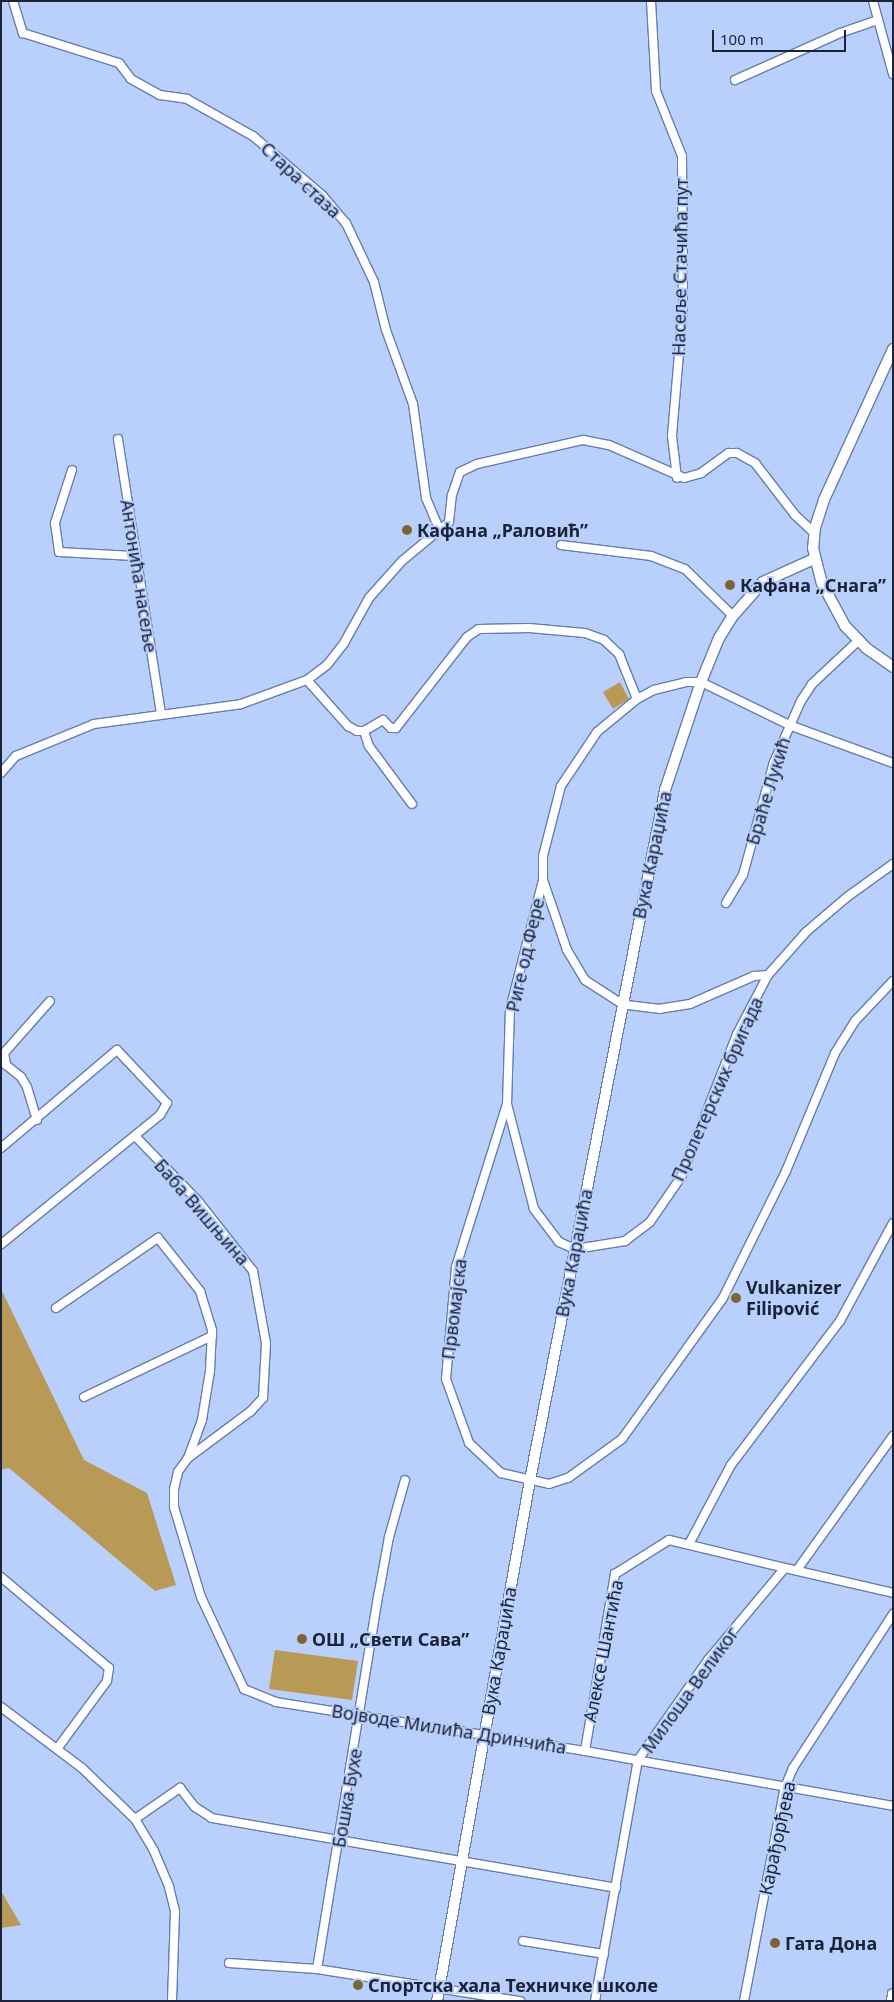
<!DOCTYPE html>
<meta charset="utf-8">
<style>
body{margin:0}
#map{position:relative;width:894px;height:2002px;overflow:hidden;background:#b9cffc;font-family:"Noto Sans",sans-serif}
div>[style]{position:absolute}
.green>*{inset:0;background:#b89956}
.roads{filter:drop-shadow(1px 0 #667db1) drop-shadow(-1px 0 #667db1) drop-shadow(0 1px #667db1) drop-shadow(0 -1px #667db1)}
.minor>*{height:8px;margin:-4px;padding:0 4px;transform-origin:4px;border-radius:4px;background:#fff}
.tertiary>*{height:10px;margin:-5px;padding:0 5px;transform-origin:5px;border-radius:5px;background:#fff}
.dots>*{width:14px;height:14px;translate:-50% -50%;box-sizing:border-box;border:2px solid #b9cffc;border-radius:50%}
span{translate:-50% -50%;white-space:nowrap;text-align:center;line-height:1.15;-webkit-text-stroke:4px #b9cffc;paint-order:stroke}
.street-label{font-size:18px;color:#1a2338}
.poi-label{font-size:18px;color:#1a2338;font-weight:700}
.left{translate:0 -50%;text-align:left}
.frame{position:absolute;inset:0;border:2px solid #1a2338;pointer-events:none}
.scale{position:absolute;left:712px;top:30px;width:134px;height:22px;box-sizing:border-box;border:2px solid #1a2338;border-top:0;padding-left:6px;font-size:15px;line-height:18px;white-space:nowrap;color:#1a2338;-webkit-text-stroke:4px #b9cffc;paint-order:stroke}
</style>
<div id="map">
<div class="green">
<i style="clip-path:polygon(620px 682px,629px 699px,613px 709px,603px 692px)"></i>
<i style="clip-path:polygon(1px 1289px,84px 1460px,147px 1493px,176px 1585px,155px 1591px,9px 1468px,1px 1470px)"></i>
<i style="clip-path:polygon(275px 1650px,358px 1661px,352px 1700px,269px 1689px)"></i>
<i style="clip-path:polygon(1px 1891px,21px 1925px,1px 1928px)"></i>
</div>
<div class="roads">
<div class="minor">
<i style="left:13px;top:1px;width:34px;rotate:73deg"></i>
<i style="left:23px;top:33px;width:101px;rotate:17.4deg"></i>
<i style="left:119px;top:63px;width:20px;rotate:53deg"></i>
<i style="left:131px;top:79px;width:33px;rotate:29deg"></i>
<i style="left:160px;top:95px;width:27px;rotate:8deg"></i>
<i style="left:187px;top:99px;width:76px;rotate:29.3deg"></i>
<i style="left:253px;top:136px;width:92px;rotate:40.6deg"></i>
<i style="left:323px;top:196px;width:35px;rotate:50deg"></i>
<i style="left:346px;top:223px;width:65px;rotate:64.6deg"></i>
<i style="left:374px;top:282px;width:49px;rotate:76deg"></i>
<i style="left:386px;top:330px;width:79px;rotate:70deg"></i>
<i style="left:413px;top:404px;width:95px;rotate:82.1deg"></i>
<i style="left:426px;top:498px;width:34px;rotate:67deg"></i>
<i style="left:651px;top:1px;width:90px;rotate:86.8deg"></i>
<i style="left:656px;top:91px;width:70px;rotate:68.2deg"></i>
<i style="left:682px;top:156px;width:151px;rotate:89.6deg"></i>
<i style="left:683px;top:307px;width:129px;rotate:94.9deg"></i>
<i style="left:672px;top:436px;width:42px;rotate:83.2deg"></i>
<i style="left:873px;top:1px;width:76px;rotate:74.7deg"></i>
<i style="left:735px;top:80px;width:115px;rotate:-24.1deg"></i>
<i style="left:840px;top:33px;width:40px;rotate:-18.9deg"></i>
<i style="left:118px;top:439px;width:278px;rotate:81.1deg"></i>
<i style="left:72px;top:470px;width:56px;rotate:107.8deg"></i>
<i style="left:55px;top:523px;width:29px;rotate:82deg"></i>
<i style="left:59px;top:552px;width:75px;rotate:3.1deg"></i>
<i style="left:561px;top:545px;width:91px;rotate:7deg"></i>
<i style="left:651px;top:556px;width:36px;rotate:21deg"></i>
<i style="left:685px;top:569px;width:67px;rotate:44.4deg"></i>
<i style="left:307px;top:680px;width:62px;rotate:48.3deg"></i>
<i style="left:348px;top:726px;width:10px;rotate:29deg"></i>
<i style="left:357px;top:731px;width:7px"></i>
<i style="left:364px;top:731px;width:22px;rotate:-30deg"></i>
<i style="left:383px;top:720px;width:11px;rotate:45deg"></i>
<i style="left:391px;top:728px;width:5px"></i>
<i style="left:396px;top:728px;width:115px;rotate:-52deg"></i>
<i style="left:467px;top:637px;width:14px;rotate:-34deg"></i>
<i style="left:479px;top:629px;width:50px;rotate:-1.1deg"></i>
<i style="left:529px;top:628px;width:56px;rotate:5.1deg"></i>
<i style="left:585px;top:633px;width:20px;rotate:20deg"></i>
<i style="left:604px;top:640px;width:21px;rotate:43deg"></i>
<i style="left:619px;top:654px;width:48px;rotate:68.2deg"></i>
<i style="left:364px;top:731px;width:16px;rotate:72deg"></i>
<i style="left:369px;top:746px;width:72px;rotate:53.4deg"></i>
<i style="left:1px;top:773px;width:23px;rotate:-49deg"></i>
<i style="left:16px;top:756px;width:84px;rotate:-22.3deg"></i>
<i style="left:94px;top:724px;width:148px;rotate:-7.7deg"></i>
<i style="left:241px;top:704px;width:70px;rotate:-20deg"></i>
<i style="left:307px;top:680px;width:25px;rotate:-37deg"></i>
<i style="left:327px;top:665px;width:28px;rotate:-52deg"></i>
<i style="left:344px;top:643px;width:51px;rotate:-60.9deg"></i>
<i style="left:369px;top:598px;width:50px;rotate:-48.3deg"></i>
<i style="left:402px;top:561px;width:61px;rotate:-39.7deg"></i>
<i style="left:449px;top:522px;width:27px;rotate:-84deg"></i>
<i style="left:452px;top:495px;width:24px;rotate:-71deg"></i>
<i style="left:460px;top:472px;width:19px;rotate:-25deg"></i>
<i style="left:477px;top:464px;width:109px;rotate:-12.8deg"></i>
<i style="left:583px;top:440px;width:26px;rotate:11deg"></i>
<i style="left:609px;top:445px;width:82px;rotate:23.7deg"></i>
<i style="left:684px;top:478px;width:18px;rotate:-16deg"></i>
<i style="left:701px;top:473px;width:34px;rotate:-36deg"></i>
<i style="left:729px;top:453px;width:8px"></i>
<i style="left:737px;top:453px;width:21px;rotate:29deg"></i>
<i style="left:755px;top:463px;width:66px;rotate:52.4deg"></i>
<i style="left:795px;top:515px;width:26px;rotate:43deg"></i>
<i style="left:543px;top:880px;width:133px;rotate:104.3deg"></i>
<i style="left:510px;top:1009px;width:95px;rotate:91.8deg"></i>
<i style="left:507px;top:1104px;width:108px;rotate:75.6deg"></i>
<i style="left:534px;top:1209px;width:41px;rotate:52.9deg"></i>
<i style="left:559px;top:1242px;width:17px;rotate:24deg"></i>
<i style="left:575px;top:1249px;width:51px;rotate:-9.1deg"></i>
<i style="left:625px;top:1241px;width:31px;rotate:-37deg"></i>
<i style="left:650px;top:1222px;width:55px;rotate:-55.4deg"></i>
<i style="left:681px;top:1177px;width:154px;rotate:-68.6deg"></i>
<i style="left:737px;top:1034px;width:67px;rotate:-62.3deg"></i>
<i style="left:768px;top:975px;width:57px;rotate:-48.5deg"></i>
<i style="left:806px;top:932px;width:54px;rotate:-40.5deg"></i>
<i style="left:847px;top:897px;width:57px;rotate:-35.7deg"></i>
<i style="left:726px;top:903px;width:33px;rotate:-59deg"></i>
<i style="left:743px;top:875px;width:117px;rotate:-74.7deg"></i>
<i style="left:774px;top:762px;width:67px;rotate:-66.1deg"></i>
<i style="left:801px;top:701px;width:20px;rotate:-57deg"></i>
<i style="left:812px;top:684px;width:63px;rotate:-43.1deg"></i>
<i style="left:768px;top:975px;width:14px;rotate:176deg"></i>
<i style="left:754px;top:976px;width:70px;rotate:156.4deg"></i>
<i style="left:690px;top:1004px;width:30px;rotate:171deg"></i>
<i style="left:660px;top:1009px;width:38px;rotate:-173deg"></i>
<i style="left:622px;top:1004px;width:44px;rotate:-147deg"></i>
<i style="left:585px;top:980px;width:35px;rotate:-121deg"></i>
<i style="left:567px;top:950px;width:74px;rotate:-108.9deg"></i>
<i style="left:543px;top:880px;width:24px;rotate:-90deg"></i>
<i style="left:543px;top:856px;width:72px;rotate:-75.6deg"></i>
<i style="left:561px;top:786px;width:65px;rotate:-56.3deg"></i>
<i style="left:597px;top:732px;width:52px;rotate:-39.5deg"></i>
<i style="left:637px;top:699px;width:19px;rotate:-28deg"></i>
<i style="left:654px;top:690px;width:33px;rotate:-14deg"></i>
<i style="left:686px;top:682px;width:15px"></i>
<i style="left:701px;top:682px;width:98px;rotate:26deg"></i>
<i style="left:789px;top:725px;width:111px;rotate:20.1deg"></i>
<i style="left:507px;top:1104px;width:171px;rotate:107.4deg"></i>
<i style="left:456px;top:1267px;width:112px;rotate:95.1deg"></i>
<i style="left:446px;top:1379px;width:68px;rotate:70.2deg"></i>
<i style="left:469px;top:1443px;width:44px;rotate:43.2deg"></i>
<i style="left:501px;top:1473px;width:49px;rotate:12.9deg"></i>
<i style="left:549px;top:1484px;width:20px;rotate:-18deg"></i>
<i style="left:568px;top:1478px;width:67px;rotate:-35.8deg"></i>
<i style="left:622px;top:1439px;width:173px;rotate:-54.4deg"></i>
<i style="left:723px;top:1298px;width:142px;rotate:-63.6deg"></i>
<i style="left:786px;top:1171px;width:128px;rotate:-67.4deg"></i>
<i style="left:835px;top:1053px;width:38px;rotate:-58deg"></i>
<i style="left:855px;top:1021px;width:55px;rotate:-46.5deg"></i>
<i style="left:37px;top:1120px;width:34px;rotate:-107deg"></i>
<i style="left:27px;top:1087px;width:12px;rotate:-121deg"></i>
<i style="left:21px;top:1077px;width:19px;rotate:-141deg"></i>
<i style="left:6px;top:1065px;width:12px;rotate:-99deg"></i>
<i style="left:4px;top:1053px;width:69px;rotate:-48.5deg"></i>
<i style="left:135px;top:1136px;width:91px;rotate:45.9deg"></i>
<i style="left:198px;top:1201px;width:89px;rotate:51.8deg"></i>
<i style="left:253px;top:1271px;width:73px;rotate:79.8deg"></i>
<i style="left:266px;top:1343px;width:55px;rotate:93.1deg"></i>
<i style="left:263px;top:1398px;width:18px;rotate:133deg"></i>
<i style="left:251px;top:1411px;width:79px;rotate:143.3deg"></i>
<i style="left:188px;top:1458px;width:17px;rotate:126deg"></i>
<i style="left:178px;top:1472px;width:17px;rotate:103deg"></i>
<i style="left:174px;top:1489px;width:18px;rotate:90deg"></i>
<i style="left:174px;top:1507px;width:94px;rotate:73.3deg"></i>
<i style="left:201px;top:1597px;width:102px;rotate:64.9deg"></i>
<i style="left:244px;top:1689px;width:35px;rotate:22deg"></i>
<i style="left:276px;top:1702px;width:313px;rotate:9deg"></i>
<i style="left:585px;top:1751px;width:313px;rotate:10.1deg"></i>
<i style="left:1px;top:1148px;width:152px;rotate:-40.2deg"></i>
<i style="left:117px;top:1050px;width:73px;rotate:46.7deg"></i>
<i style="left:167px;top:1103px;width:14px;rotate:120deg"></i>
<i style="left:160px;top:1115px;width:205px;rotate:140.9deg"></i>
<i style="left:56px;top:1308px;width:124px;rotate:-34.5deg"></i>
<i style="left:158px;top:1238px;width:68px;rotate:51.6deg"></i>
<i style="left:200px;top:1291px;width:41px;rotate:72.9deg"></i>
<i style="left:212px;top:1330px;width:41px;rotate:92.8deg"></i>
<i style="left:210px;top:1371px;width:50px;rotate:99.3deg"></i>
<i style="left:202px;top:1420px;width:40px;rotate:110.2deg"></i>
<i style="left:84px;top:1397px;width:142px;rotate:-25.5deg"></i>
<i style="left:689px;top:1544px;width:89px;rotate:-62deg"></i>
<i style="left:731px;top:1465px;width:181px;rotate:-52.9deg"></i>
<i style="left:840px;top:1321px;width:111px;rotate:-61.6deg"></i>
<i style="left:797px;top:1570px;width:165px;rotate:-54.4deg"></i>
<i style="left:1px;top:1577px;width:141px;rotate:40.1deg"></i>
<i style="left:109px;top:1668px;width:13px;rotate:99deg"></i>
<i style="left:107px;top:1681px;width:84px;rotate:126.3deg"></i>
<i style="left:1px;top:1707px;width:101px;rotate:37deg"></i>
<i style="left:82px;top:1768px;width:35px;rotate:44deg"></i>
<i style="left:107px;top:1792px;width:39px;rotate:44deg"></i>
<i style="left:135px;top:1819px;width:37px;rotate:59deg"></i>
<i style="left:154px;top:1851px;width:39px;rotate:67deg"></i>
<i style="left:169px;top:1887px;width:25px;rotate:76deg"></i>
<i style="left:175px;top:1911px;width:90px;rotate:91.9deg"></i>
<i style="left:585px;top:1751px;width:180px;rotate:-80.4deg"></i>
<i style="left:615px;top:1574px;width:64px;rotate:-32.2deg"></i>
<i style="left:669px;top:1540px;width:119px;rotate:13.6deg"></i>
<i style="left:135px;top:1819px;width:55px;rotate:-34.6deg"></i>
<i style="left:180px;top:1788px;width:24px;rotate:52deg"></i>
<i style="left:195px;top:1807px;width:20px;rotate:33deg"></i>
<i style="left:212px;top:1818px;width:410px;rotate:9.8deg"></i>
<i style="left:523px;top:1941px;width:82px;rotate:9.1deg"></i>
<i style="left:229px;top:1963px;width:88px;rotate:3.9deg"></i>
<i style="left:317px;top:1969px;width:206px;rotate:9deg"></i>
<i style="left:317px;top:1969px;width:382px;rotate:-80.7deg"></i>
<i style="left:379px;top:1592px;width:56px;rotate:-79.7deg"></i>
<i style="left:389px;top:1537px;width:59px;rotate:-74.3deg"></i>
<i style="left:595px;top:2001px;width:245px;rotate:-79.9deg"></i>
<i style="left:638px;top:1760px;width:122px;rotate:-55deg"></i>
<i style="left:708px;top:1660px;width:120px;rotate:-50.1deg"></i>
<i style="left:785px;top:1568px;width:111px;rotate:13deg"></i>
<i style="left:744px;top:2001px;width:218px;rotate:-79.2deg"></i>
<i style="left:785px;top:1787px;width:21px;rotate:-67deg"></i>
<i style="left:793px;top:1768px;width:184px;rotate:-57deg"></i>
</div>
<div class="tertiary">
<i style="left:893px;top:349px;width:166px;rotate:114.6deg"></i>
<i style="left:824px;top:500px;width:28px;rotate:108deg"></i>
<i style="left:815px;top:527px;width:21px;rotate:95deg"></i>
<i style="left:813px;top:548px;width:36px;rotate:76deg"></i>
<i style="left:822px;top:583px;width:49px;rotate:61.9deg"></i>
<i style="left:845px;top:626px;width:30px;rotate:46deg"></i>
<i style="left:866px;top:648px;width:33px;rotate:35deg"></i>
<i style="left:437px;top:2001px;width:529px;rotate:-79.88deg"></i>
<i style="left:530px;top:1480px;width:703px;rotate:-78.93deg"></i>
<i style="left:665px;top:790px;width:114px;rotate:-71.6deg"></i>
<i style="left:701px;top:682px;width:48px;rotate:-67.8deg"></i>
<i style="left:719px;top:638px;width:26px;rotate:-58deg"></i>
<i style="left:733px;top:616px;width:45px;rotate:-48.6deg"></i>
<i style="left:763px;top:582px;width:56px;rotate:-24.3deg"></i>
<i style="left:892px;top:2001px;width:7px;rotate:-82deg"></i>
</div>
</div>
<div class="dots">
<i style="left:407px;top:530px;background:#7b6534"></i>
<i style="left:730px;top:585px;background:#7b6534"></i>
<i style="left:736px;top:1298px;background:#7b6534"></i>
<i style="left:302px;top:1639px;background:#7b6534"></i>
<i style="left:775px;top:1943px;background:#7b6534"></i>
<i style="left:358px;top:1985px;background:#7b6534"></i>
</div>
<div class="street-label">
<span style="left:301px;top:180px;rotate:43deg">Стара стаза</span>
<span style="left:680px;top:267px;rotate:-89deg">Насеље Стачића пут</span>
<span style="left:139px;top:576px;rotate:81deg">Антонића насеље</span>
<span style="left:768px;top:791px;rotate:-73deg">Браће Лукић</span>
<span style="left:652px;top:855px;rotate:-78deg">Вука Караџића</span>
<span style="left:525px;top:955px;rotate:-77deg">Риге од Фере</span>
<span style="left:717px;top:1089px;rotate:-66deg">Пролетерских бригада</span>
<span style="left:202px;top:1212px;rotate:49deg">Баба Вишњина</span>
<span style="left:574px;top:1253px;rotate:-79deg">Вука Караџића</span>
<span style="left:454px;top:1309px;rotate:-83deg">Првомајска</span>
<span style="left:499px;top:1651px;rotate:-80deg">Вука Караџића</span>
<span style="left:603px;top:1651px;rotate:-79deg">Алексе Шантића</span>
<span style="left:690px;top:1690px;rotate:-54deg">Милоша Великог</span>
<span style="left:449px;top:1729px;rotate:9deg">Војводе Милића Дринчића</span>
<span style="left:347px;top:1798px;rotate:-80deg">Бошка Бухе</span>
<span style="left:777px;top:1838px;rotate:-78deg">Карађорђева</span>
</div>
<div class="poi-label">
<span class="left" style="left:417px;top:530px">Кафана „Раловић”</span>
<span class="left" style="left:740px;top:585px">Кафана „Снага”</span>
<span class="left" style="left:746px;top:1298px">Vulkanizer<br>Filipović</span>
<span class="left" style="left:312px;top:1639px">ОШ „Свети Сава”</span>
<span class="left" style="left:785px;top:1943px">Гата Дона</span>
<span class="left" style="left:368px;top:1985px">Спортска хала Техничке школе</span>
</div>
<div class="frame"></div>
<div class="scale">100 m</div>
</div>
